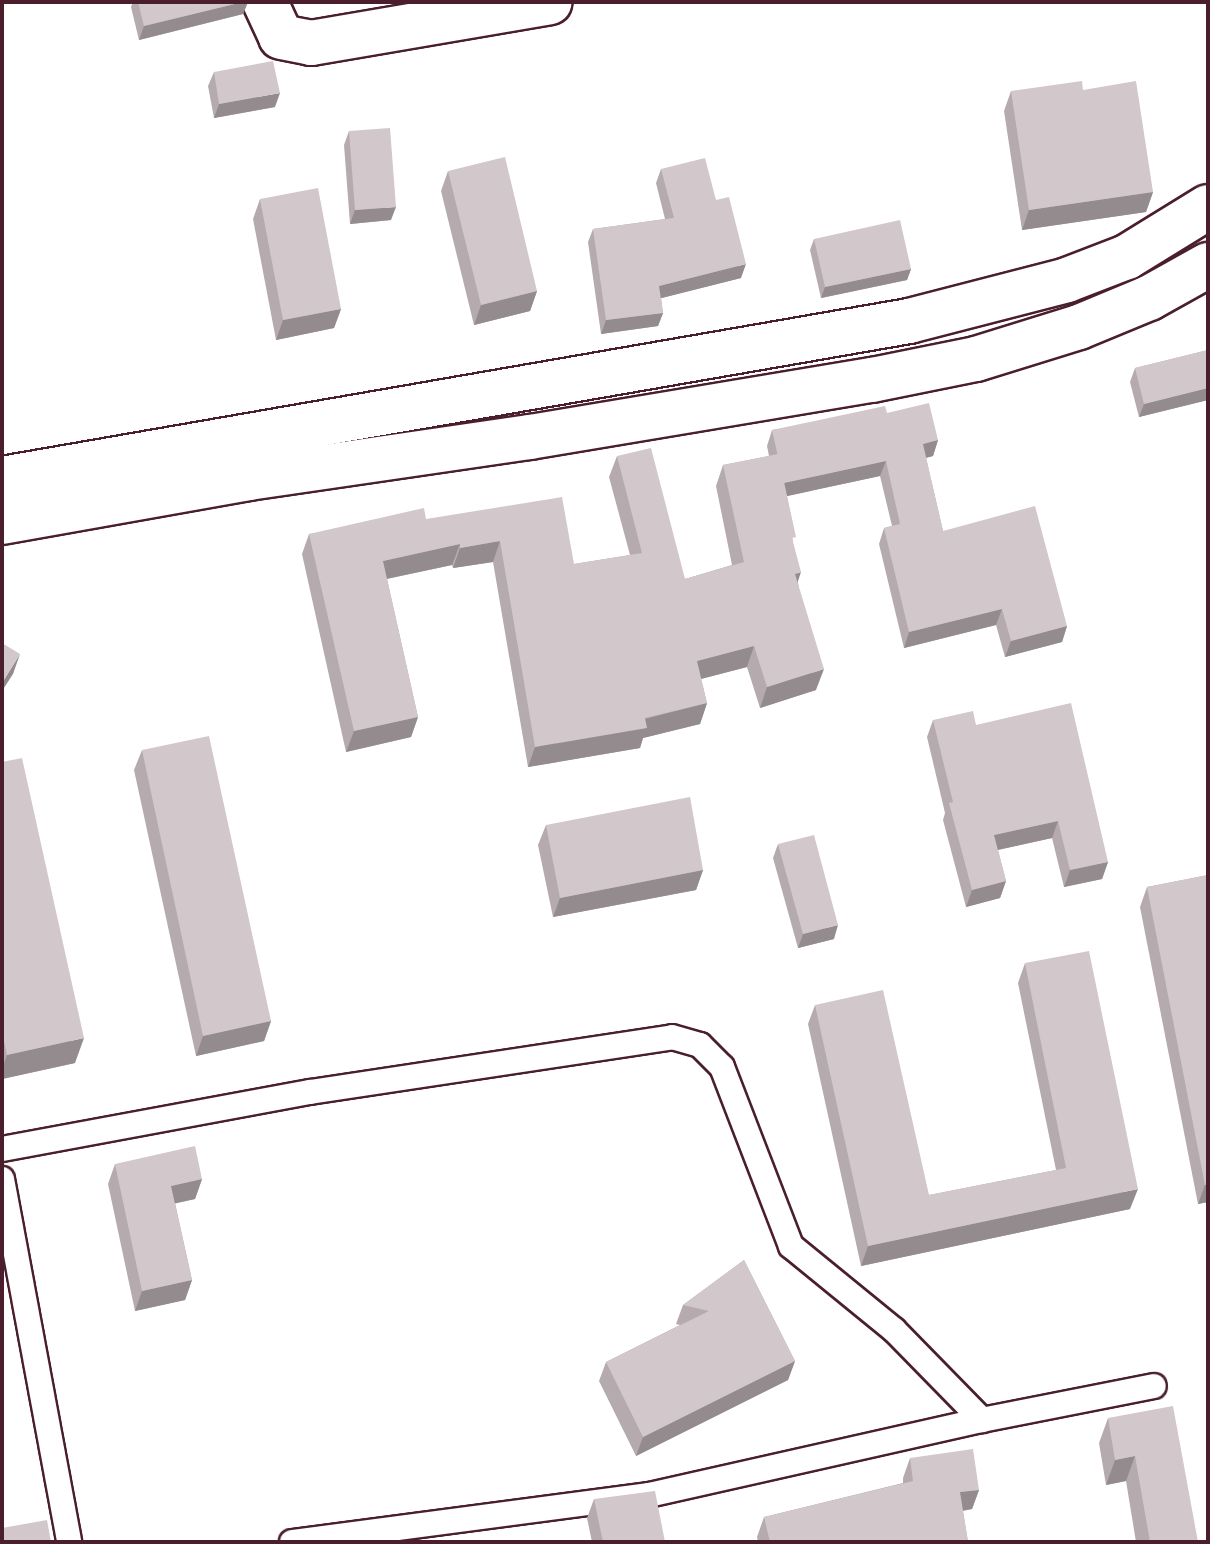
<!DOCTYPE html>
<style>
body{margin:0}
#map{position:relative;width:1210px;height:1544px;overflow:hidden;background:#fff;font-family:"Architects Daughter",sans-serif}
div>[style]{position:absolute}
.roads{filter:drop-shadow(2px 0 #4a1f2b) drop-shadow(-2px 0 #4a1f2b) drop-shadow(0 2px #4a1f2b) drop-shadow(0 -2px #4a1f2b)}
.lane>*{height:24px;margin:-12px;padding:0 12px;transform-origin:12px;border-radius:12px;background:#fff}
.street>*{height:44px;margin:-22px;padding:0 22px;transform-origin:22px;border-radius:22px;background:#fff}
.secondary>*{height:44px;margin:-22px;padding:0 22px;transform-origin:22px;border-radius:22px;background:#fff}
.wall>*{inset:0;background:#b5abaf}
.shaded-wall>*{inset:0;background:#938b8e}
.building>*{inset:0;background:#d2c7cb}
span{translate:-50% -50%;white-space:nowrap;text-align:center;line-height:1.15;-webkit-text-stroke:7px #fff;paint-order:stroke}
.frame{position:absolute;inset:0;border:4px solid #4a1f2b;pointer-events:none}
</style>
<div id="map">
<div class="roads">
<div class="lane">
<i style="left:2px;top:1149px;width:313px;rotate:-10.5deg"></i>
<i style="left:310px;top:1092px;width:366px;rotate:-8.6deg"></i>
<i style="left:672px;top:1037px;width:29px;rotate:16deg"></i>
<i style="left:700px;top:1045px;width:31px;rotate:45deg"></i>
<i style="left:722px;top:1067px;width:192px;rotate:68.9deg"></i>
<i style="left:791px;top:1246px;width:133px;rotate:39.2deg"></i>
<i style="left:894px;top:1330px;width:126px;rotate:45.6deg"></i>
<i style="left:2px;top:1179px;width:369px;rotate:79.5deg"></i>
<i style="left:292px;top:1542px;width:360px;rotate:-7.5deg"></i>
<i style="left:649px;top:1495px;width:341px;rotate:-12.7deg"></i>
<i style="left:982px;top:1420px;width:175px;rotate:-11.2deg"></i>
</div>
<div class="street">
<i style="left:265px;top:2px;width:38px;rotate:65deg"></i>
<i style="left:281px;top:37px;width:31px;rotate:11deg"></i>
<i style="left:311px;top:43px;width:242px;rotate:-9.7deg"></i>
</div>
<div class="secondary">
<i style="left:2px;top:479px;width:921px;rotate:-9.88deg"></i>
<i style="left:909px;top:321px;width:163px;rotate:-14.5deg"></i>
<i style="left:1067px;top:280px;width:64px;rotate:-21deg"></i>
<i style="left:1127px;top:257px;width:95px;rotate:-31.7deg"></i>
<i style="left:2px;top:522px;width:250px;rotate:-10.1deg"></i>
<i style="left:248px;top:478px;width:285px;rotate:-8.3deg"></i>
<i style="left:530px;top:437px;width:347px;rotate:-9.5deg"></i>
<i style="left:872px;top:380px;width:106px;rotate:-11.4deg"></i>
<i style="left:976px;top:359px;width:108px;rotate:-17.3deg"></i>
<i style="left:1079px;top:327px;width:76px;rotate:-22.5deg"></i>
<i style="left:1149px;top:298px;width:68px;rotate:-29.2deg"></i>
</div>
</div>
<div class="wall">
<i style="clip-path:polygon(133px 2px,248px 2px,243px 14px,139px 40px,131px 7px)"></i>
<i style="clip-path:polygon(214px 72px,275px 107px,214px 118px,208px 86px)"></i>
<i style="clip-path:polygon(1083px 90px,1153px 192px,1146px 212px,1022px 230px,1004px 111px,1011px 91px)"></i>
<i style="clip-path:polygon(349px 131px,391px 220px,350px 224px,344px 145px)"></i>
<i style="clip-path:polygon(661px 169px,716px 200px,741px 278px,661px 298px,663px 313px,658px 326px,601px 334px,588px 242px,593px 229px,665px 219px,656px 183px)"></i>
<i style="clip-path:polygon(448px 171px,537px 291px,530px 311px,474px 325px,441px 191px)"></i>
<i style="clip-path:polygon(260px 199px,341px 309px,334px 328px,276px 340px,253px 219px)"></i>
<i style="clip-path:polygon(814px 239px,911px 269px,907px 280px,821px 298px,810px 250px)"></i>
<i style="clip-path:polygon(1208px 350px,1208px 400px,1139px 417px,1130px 382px,1135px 368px)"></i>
<i style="clip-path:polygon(887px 413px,938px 440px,933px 456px,926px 458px,943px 531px,1067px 626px,1062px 642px,1005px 657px,996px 625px,904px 648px,879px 544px,884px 528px,892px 526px,880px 476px,787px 496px,798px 583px,816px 690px,760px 708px,747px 667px,701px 679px,707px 703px,700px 724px,643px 738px,640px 748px,528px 767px,493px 562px,453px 568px,452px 565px,387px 579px,418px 717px,411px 737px,346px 752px,302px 554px,309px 534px,426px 519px,574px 564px,630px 555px,609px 477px,617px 456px,685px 579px,732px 565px,716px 486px,723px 465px,769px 456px,767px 446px,772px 430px)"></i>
<i style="clip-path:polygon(933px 720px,976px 725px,1108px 862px,1102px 879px,1064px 887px,1052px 838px,998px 850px,1006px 881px,1000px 898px,966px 907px,943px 820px,945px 813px,927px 737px)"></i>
<i style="clip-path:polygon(142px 750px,271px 1021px,264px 1041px,196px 1056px,134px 770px)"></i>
<i style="clip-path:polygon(2px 762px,75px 1063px,2px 1079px)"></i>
<i style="clip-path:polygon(546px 825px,703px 870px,696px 890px,553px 917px,538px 845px)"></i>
<i style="clip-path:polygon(778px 844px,834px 939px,798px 948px,773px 858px)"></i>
<i style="clip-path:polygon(1208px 875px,1208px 1202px,1198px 1204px,1140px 907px,1147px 887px)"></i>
<i style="clip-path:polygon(1025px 963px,1130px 1209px,861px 1266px,808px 1024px,815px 1005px,929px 1195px,1056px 1170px,1018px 983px)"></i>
<i style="clip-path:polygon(115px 1164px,202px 1179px,195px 1199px,175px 1203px,192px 1280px,185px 1300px,135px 1311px,108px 1184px)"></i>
<i style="clip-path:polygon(744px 1260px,795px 1361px,788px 1380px,636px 1456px,599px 1381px,606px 1362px,680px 1325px,676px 1324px,683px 1305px)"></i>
<i style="clip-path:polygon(1108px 1418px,1198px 1542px,1136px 1542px,1126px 1481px,1106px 1485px,1099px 1443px)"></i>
<i style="clip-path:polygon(910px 1458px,979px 1490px,972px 1509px,963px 1511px,968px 1542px,758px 1542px,757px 1537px,764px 1517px,903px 1483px,903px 1478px)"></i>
<i style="clip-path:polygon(594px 1499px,665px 1542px,592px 1542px,587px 1518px)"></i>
</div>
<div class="shaded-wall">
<i style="clip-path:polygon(243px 2px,248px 2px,243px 14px,139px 40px,144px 26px)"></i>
<i style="clip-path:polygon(280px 93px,275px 107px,214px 118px,219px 104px)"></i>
<i style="clip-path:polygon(1153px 192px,1146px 212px,1022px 230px,1029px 210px)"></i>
<i style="clip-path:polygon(396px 207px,391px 220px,350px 224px,355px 210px)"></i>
<i style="clip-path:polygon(746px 264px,741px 278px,654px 300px,659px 286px)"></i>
<i style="clip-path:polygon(911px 269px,907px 280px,821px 298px,825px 287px)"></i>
<i style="clip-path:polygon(537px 291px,530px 311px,474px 325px,481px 305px)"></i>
<i style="clip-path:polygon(341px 309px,334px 328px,276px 340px,283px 320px)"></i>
<i style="clip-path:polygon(663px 313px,658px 326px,601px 334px,606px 320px)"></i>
<i style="clip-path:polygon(1208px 388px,1208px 400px,1139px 417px,1144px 404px)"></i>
<i style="clip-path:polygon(938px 440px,933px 456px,917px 460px,923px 444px)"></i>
<i style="clip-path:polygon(886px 461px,880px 476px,778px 498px,783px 483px)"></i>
<i style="clip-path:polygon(500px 541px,493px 562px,453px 568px,460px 548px)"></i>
<i style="clip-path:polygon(460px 544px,452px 565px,376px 581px,383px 561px)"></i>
<i style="clip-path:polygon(801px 572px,794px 593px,795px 574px)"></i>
<i style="clip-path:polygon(1002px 609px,996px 625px,904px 648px,909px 632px)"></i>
<i style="clip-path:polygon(1067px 626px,1062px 642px,1005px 657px,1011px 641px)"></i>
<i style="clip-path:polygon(754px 646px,747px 667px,689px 682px,697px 661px)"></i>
<i style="clip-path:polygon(20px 654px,13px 674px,2px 691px,2px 683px)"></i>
<i style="clip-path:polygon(824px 669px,816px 690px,760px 708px,767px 687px)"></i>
<i style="clip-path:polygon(707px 703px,700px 724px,643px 738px,640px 748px,528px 767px,535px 747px)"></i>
<i style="clip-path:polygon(418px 717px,411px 737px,346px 752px,354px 731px)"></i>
<i style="clip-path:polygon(1058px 821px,1052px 838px,988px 852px,994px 835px)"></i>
<i style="clip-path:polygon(1108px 862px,1102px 879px,1064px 887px,1070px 870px)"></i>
<i style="clip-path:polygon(703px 870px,696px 890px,553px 917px,560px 898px)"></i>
<i style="clip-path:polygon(1006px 881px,1000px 898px,966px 907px,972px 890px)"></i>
<i style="clip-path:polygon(838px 925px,834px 939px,798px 948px,803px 934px)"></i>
<i style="clip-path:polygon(271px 1021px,264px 1041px,196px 1056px,203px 1036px)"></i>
<i style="clip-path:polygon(84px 1038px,75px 1063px,2px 1079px,2px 1069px,7px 1055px)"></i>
<i style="clip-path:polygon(202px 1179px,195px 1199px,164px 1206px,171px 1186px)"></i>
<i style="clip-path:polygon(1208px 1184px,1208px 1202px,1198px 1204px,1205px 1185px)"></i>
<i style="clip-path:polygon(1138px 1189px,1130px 1209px,861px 1266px,868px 1246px)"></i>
<i style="clip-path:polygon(192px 1280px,185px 1300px,135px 1311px,142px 1291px)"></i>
<i style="clip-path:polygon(795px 1361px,788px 1380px,636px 1456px,643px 1437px)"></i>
<i style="clip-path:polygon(1135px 1456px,1126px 1481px,1106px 1485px,1115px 1460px)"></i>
<i style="clip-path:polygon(979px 1490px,972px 1509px,953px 1512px,960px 1492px)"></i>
</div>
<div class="building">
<i style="clip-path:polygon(138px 2px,243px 2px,144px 26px)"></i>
<i style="clip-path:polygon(273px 61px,280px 93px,219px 104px,214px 72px)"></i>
<i style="clip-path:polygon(1082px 81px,1083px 90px,1136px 81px,1153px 192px,1029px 210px,1011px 91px)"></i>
<i style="clip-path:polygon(390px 128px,396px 207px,355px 210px,349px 131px)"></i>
<i style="clip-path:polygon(505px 157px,537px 291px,481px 305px,448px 171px)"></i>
<i style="clip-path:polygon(705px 158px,716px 200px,729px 197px,746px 264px,659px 286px,663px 313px,606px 320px,593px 229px,674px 218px,661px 169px)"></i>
<i style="clip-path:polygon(318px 188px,341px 309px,283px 320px,260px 199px)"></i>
<i style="clip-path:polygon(900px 220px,911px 269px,825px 287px,814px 239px)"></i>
<i style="clip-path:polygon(1208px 350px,1208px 388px,1144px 404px,1135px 368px)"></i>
<i style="clip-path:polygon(929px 403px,938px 440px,923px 444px,943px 531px,1035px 506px,1067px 626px,1011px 641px,1002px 609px,909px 632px,884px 528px,900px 524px,886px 461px,784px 483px,772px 430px,885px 406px,887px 413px)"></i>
<i style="clip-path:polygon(651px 448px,685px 579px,744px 562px,723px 465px,778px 454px,796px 537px,792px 538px,801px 572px,795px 574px,824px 669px,767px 687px,754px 646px,697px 661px,707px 703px,645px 718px,647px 728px,535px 747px,500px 541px,460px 548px,460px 544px,383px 561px,418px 717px,354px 731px,309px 534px,424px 508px,426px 519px,562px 497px,574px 564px,642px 553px,617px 456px)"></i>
<i style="clip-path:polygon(2px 643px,20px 654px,2px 683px)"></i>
<i style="clip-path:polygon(1071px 703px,1108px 862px,1070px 870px,1058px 821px,994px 835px,1006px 881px,972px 890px,949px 803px,953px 802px,933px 720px,973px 711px,976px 725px)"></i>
<i style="clip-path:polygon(209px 736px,271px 1021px,203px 1036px,142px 750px)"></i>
<i style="clip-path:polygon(22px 758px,84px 1038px,7px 1055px,2px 1031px,2px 762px)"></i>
<i style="clip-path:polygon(690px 797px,703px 870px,560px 898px,546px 825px)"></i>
<i style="clip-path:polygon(814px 835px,838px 925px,803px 934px,778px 844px)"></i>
<i style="clip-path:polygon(1208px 875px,1208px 1184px,1205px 1185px,1147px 887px)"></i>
<i style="clip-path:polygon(1089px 951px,1138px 1189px,868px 1246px,815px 1005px,883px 990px,929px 1195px,1066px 1168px,1025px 963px)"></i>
<i style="clip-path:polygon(195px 1146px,202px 1179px,171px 1186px,192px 1280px,142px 1291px,115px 1164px)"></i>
<i style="clip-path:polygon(744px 1260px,795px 1361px,643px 1437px,606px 1362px,709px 1311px,683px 1305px)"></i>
<i style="clip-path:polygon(1173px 1406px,1198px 1542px,1150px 1542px,1135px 1456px,1115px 1460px,1108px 1418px)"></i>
<i style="clip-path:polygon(973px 1449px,979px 1490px,960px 1492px,968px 1542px,770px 1542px,764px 1517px,913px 1481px,910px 1458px)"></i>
<i style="clip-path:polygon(655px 1491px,665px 1542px,603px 1542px,594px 1499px)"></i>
<i style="clip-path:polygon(47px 1520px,51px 1542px,2px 1542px,2px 1528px)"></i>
</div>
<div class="frame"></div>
</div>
